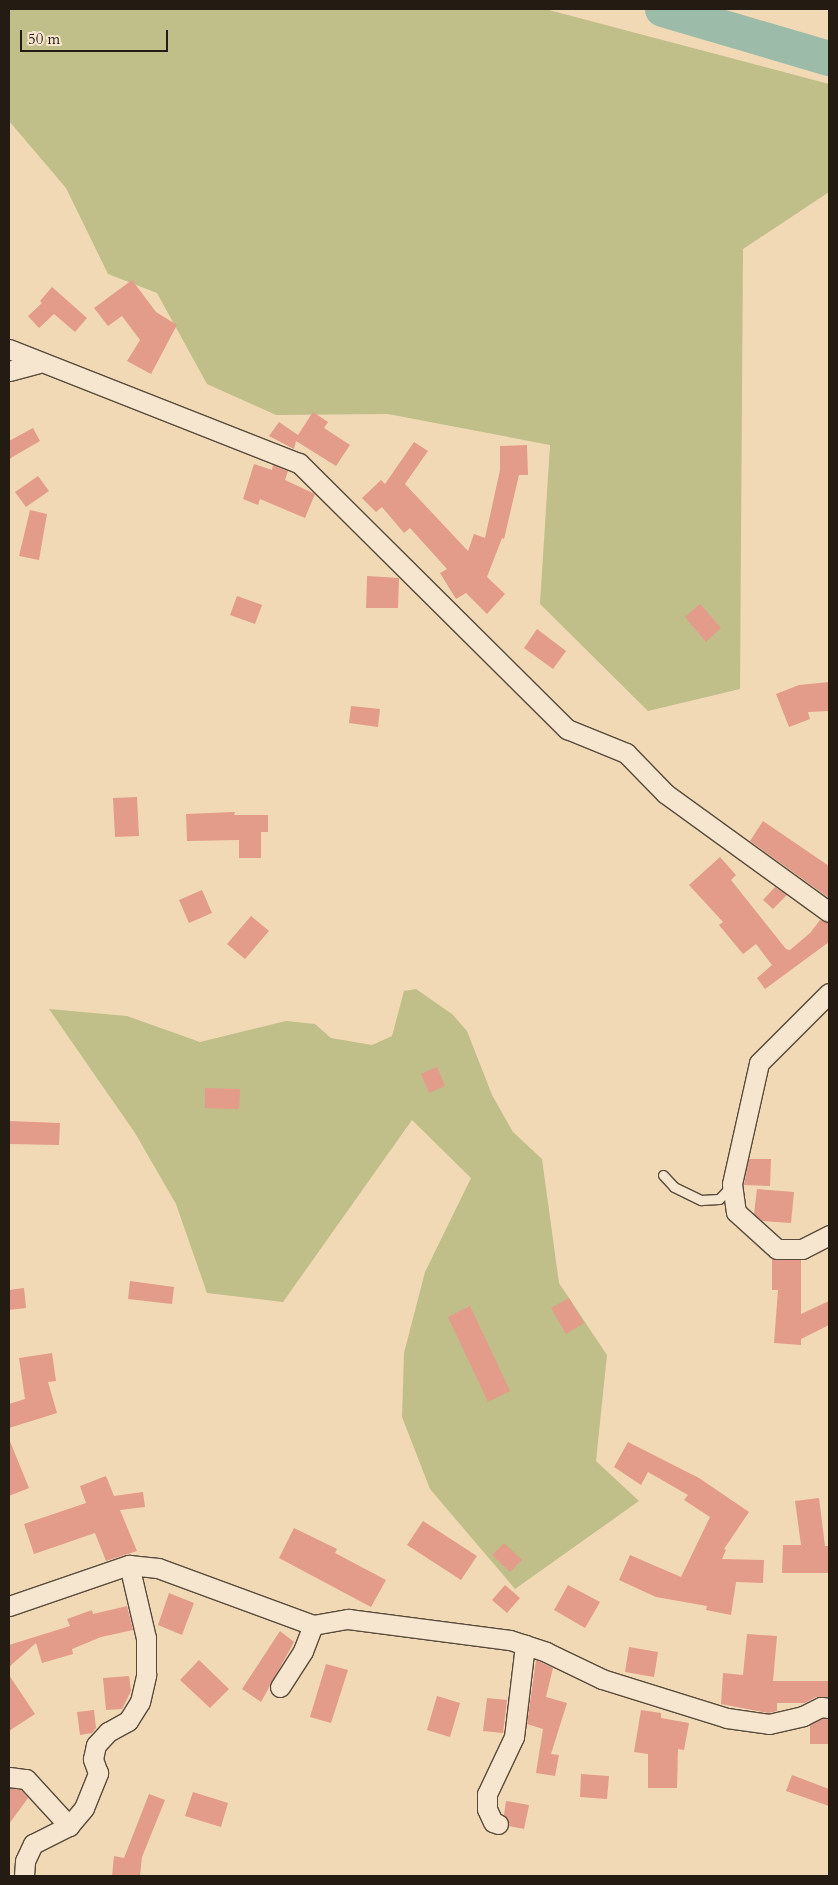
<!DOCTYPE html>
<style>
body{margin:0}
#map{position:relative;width:838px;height:1885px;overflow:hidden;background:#f2d9b5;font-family:Cardo,serif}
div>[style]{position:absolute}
.green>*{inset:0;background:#c0be89}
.river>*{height:35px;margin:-17.5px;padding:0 17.5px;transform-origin:17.5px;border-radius:17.5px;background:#9cbba8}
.building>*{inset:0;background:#e39b8a}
.roads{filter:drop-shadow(1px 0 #584b3c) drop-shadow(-1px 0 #584b3c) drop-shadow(0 1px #584b3c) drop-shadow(0 -1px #584b3c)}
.lane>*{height:9px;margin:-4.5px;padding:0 4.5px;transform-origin:4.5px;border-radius:4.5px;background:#f7e6cf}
.street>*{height:19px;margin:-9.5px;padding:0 9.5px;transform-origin:9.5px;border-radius:9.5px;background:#f7e6cf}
span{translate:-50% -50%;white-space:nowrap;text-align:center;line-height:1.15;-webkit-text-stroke:5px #f7e6cf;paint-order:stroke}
.frame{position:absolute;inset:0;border:10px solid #241c13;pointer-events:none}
.scale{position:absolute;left:20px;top:30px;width:148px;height:22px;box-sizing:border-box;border:2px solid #241c13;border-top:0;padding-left:6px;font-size:15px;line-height:18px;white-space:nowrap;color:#241c13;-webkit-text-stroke:4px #f7e6cf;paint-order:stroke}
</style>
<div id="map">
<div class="green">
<i style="clip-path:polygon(9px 9px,545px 9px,829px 84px,829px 192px,743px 249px,740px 689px,648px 711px,540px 604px,550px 445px,388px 414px,276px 415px,207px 384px,157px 293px,108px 274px,66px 188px,9px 121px)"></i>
<i style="clip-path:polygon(416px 989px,452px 1014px,467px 1031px,492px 1095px,513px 1132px,542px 1159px,559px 1283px,607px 1355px,596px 1461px,639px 1501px,515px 1589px,430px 1489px,402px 1417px,404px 1353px,425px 1272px,471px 1178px,412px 1120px,283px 1302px,207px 1293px,176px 1204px,135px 1133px,49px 1009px,127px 1016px,200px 1042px,286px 1021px,315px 1024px,331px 1038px,372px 1045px,392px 1036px,404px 991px)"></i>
</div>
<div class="river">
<i style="left:662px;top:9px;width:174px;rotate:16.4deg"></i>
</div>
<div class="building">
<i style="clip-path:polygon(132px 280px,156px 312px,177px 325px,151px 374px,127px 361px,140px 340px,122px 316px,108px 326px,94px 308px)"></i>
<i style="clip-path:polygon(52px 287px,87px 318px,75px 332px,54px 314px,39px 328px,28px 316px,42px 303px,40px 301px)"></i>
<i style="clip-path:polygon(313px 412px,328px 422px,324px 428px,350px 445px,336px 466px,296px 441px,294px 449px,269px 436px,279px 422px,298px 435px)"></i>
<i style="clip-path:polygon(33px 428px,40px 441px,9px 459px,9px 441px)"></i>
<i style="clip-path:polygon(414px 442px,428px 451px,405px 484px,468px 551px,474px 534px,485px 538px,500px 470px,500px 446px,527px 445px,528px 475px,519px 475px,504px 539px,502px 538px,487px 577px,505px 594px,487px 614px,466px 593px,456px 599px,440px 573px,447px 569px,410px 528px,404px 533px,382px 507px,376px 512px,362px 498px,381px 480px,385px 484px)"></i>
<i style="clip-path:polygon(254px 464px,272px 470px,273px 465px,288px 471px,285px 480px,315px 494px,305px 518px,260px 499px,258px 505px,243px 499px)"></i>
<i style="clip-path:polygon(38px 476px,49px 491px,26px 507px,15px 492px)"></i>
<i style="clip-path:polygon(30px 510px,47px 514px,39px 560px,19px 556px)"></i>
<i style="clip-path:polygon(367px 576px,399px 578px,398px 608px,366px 608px)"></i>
<i style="clip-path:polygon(237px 596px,262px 605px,255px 624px,230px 615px)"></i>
<i style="clip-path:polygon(700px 604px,721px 628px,706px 642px,685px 617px)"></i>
<i style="clip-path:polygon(537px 629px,566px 651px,553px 669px,524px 648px)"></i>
<i style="clip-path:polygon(829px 682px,829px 711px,808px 712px,810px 719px,789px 727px,776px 694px,799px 685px)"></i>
<i style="clip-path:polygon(351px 706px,380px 709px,378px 727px,349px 723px)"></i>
<i style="clip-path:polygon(137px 797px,139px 836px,115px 837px,113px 798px)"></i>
<i style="clip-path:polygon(235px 812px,234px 815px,268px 815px,268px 832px,261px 832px,261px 858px,239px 858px,239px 840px,187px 841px,186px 814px)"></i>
<i style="clip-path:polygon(763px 821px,829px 866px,829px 898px,750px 841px)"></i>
<i style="clip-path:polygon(720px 857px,736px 875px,731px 880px,786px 949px,790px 950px,810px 933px,820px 920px,829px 923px,829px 942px,765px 989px,757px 978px,772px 965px,756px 944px,743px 954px,719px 925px,723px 922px,689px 885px)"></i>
<i style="clip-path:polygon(775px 887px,787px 895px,773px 909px,763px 900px)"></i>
<i style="clip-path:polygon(202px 890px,212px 913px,189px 923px,179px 900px)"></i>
<i style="clip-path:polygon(251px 916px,269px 931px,245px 959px,227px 944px)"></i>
<i style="clip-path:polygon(437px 1067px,445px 1086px,429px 1093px,421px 1074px)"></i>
<i style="clip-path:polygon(205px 1088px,240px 1089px,239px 1109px,205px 1108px)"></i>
<i style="clip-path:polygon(9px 1121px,60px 1123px,59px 1145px,9px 1144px)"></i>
<i style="clip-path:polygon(749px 1159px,771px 1159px,770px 1186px,744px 1185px)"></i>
<i style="clip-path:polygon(757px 1189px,794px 1192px,791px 1223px,762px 1221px,754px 1214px)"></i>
<i style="clip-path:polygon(772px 1259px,801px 1260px,801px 1314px,829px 1301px,829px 1325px,801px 1339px,801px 1345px,774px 1343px,778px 1290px,772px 1290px)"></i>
<i style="clip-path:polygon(130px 1281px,174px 1287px,172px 1304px,128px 1299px)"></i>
<i style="clip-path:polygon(24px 1288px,26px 1308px,9px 1310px,9px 1290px)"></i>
<i style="clip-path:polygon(569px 1298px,584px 1323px,566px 1334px,551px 1308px)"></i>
<i style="clip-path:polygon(470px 1306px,510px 1391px,488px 1402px,448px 1317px)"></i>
<i style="clip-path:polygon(52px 1353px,56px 1381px,48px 1382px,57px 1413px,9px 1428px,9px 1404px,25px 1399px,19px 1358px)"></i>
<i style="clip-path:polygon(9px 1439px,29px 1488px,9px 1496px)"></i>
<i style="clip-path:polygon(628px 1442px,699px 1478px,749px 1512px,724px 1549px,726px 1550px,722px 1559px,764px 1560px,763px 1583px,736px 1582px,731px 1615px,706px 1610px,707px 1606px,656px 1597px,619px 1580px,630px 1555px,681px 1577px,710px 1517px,684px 1500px,688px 1495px,648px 1472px,641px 1485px,614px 1467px)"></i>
<i style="clip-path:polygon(106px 1476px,114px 1496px,143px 1492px,145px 1507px,120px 1510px,137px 1551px,106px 1561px,95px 1533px,34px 1554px,24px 1524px,86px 1503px,80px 1486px)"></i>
<i style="clip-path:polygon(819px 1498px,825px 1546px,829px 1546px,829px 1573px,782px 1573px,783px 1545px,801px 1545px,795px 1501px)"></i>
<i style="clip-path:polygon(423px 1521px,477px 1556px,461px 1580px,407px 1545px)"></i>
<i style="clip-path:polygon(294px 1528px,337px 1549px,335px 1553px,386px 1580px,371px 1607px,279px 1558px)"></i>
<i style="clip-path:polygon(504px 1543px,522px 1560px,510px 1572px,492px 1555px)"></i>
<i style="clip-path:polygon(505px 1585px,520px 1598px,507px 1613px,492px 1600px)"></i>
<i style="clip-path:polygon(568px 1585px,600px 1602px,585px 1628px,554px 1610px)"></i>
<i style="clip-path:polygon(169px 1593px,194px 1603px,182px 1635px,158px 1625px)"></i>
<i style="clip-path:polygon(127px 1606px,133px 1630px,101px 1637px,72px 1649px,73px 1654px,42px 1663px,36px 1643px,9px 1667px,9px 1645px,70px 1626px,67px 1619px,92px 1610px,93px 1614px)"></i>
<i style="clip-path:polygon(280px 1631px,294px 1642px,261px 1702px,242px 1689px)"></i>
<i style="clip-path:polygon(747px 1634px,777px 1636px,773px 1681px,829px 1681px,829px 1697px,816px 1697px,805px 1703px,777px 1703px,777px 1711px,768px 1713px,721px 1704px,723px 1673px,743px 1675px)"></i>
<i style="clip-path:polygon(629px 1647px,658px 1652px,654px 1677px,625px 1672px)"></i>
<i style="clip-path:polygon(199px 1660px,229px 1689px,210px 1708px,180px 1680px)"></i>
<i style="clip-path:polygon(536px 1660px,553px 1668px,546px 1697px,567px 1703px,551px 1754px,559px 1755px,555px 1776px,536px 1773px,543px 1729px,527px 1724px)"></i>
<i style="clip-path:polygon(326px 1664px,348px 1670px,331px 1723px,310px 1717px)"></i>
<i style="clip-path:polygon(9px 1675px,35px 1714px,9px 1731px)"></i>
<i style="clip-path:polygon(129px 1676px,131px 1691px,122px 1709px,106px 1710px,103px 1678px)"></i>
<i style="clip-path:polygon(437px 1696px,460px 1703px,450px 1737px,427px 1730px)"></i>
<i style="clip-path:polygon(487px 1698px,507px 1700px,503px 1733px,483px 1731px)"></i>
<i style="clip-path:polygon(94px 1710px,96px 1728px,92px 1733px,80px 1735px,77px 1712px)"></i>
<i style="clip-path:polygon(641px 1710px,661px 1713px,661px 1718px,689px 1723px,684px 1750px,678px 1749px,677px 1788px,648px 1788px,648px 1754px,634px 1752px)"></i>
<i style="clip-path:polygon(823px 1719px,829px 1719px,829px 1744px,810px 1744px,810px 1725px)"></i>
<i style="clip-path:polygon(581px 1774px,609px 1776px,607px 1799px,580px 1797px)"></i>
<i style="clip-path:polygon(792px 1775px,829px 1789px,829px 1806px,786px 1791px)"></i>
<i style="clip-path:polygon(9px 1788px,21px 1790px,28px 1798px,9px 1824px)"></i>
<i style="clip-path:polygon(193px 1792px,228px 1803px,221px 1827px,185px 1816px)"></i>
<i style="clip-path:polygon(149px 1794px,165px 1800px,142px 1857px,140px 1876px,112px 1876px,114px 1856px,124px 1858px)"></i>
<i style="clip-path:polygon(506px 1801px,529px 1805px,524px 1829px,509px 1826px,504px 1815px)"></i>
</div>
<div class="roads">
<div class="lane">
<i style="left:663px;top:1175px;width:16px;rotate:47deg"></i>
<i style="left:674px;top:1187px;width:30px;rotate:26deg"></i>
<i style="left:701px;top:1200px;width:18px;rotate:-3deg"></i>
<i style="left:719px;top:1199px;width:19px;rotate:-47deg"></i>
</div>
<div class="street">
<i style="left:9px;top:349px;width:312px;rotate:21.5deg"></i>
<i style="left:299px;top:463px;width:378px;rotate:44.8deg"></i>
<i style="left:567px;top:729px;width:64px;rotate:22.1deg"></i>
<i style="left:626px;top:753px;width:57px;rotate:45.7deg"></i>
<i style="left:666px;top:794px;width:201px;rotate:35.9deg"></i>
<i style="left:9px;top:371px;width:30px;rotate:-15deg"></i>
<i style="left:829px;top:993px;width:99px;rotate:135deg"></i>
<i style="left:759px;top:1063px;width:124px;rotate:102.6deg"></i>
<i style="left:732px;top:1184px;width:28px;rotate:82deg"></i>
<i style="left:736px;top:1212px;width:55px;rotate:42.1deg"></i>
<i style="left:777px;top:1249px;width:25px"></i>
<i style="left:802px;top:1249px;width:30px;rotate:-27deg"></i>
<i style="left:9px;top:1606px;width:127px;rotate:-18.9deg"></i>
<i style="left:129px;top:1565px;width:29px;rotate:6deg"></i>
<i style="left:158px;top:1568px;width:165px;rotate:20.2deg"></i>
<i style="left:313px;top:1625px;width:36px;rotate:-10deg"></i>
<i style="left:348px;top:1619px;width:163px;rotate:7.4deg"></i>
<i style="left:510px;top:1640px;width:38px;rotate:18deg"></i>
<i style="left:546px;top:1652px;width:62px;rotate:25.7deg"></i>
<i style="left:602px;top:1679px;width:131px;rotate:17.3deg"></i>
<i style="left:727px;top:1718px;width:42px;rotate:8.1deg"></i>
<i style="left:769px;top:1724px;width:35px;rotate:-13deg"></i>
<i style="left:803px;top:1716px;width:20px;rotate:-27deg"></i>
<i style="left:821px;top:1707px;width:8px;rotate:7deg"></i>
<i style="left:280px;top:1687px;width:43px;rotate:-57.4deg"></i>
<i style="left:303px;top:1651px;width:28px;rotate:-69deg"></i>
<i style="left:9px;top:1777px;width:17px;rotate:7deg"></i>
<i style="left:26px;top:1779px;width:64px;rotate:47.5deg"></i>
<i style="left:498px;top:1824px;width:5px;rotate:-158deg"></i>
<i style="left:493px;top:1822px;width:14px;rotate:-115deg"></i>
<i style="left:487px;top:1809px;width:15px;rotate:-90deg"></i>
<i style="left:487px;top:1794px;width:63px;rotate:-64.7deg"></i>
<i style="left:514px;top:1737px;width:93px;rotate:-83.2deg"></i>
<i style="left:24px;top:1876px;width:15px;rotate:-86deg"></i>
<i style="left:25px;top:1861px;width:19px;rotate:-65deg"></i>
<i style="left:33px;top:1844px;width:40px;rotate:-26.6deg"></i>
<i style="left:69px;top:1826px;width:23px;rotate:-50deg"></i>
<i style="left:84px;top:1808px;width:38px;rotate:-68deg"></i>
<i style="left:98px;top:1773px;width:15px;rotate:-110deg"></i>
<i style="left:93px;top:1759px;width:14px;rotate:-78deg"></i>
<i style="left:96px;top:1745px;width:18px;rotate:-47deg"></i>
<i style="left:108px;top:1732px;width:23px;rotate:-29deg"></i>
<i style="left:128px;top:1721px;width:22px;rotate:-58deg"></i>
<i style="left:140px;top:1702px;width:28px;rotate:-77deg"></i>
<i style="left:146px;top:1675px;width:37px;rotate:-90deg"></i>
<i style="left:146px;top:1638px;width:75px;rotate:-103.1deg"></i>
</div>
</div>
<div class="frame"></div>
<div class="scale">50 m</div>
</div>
